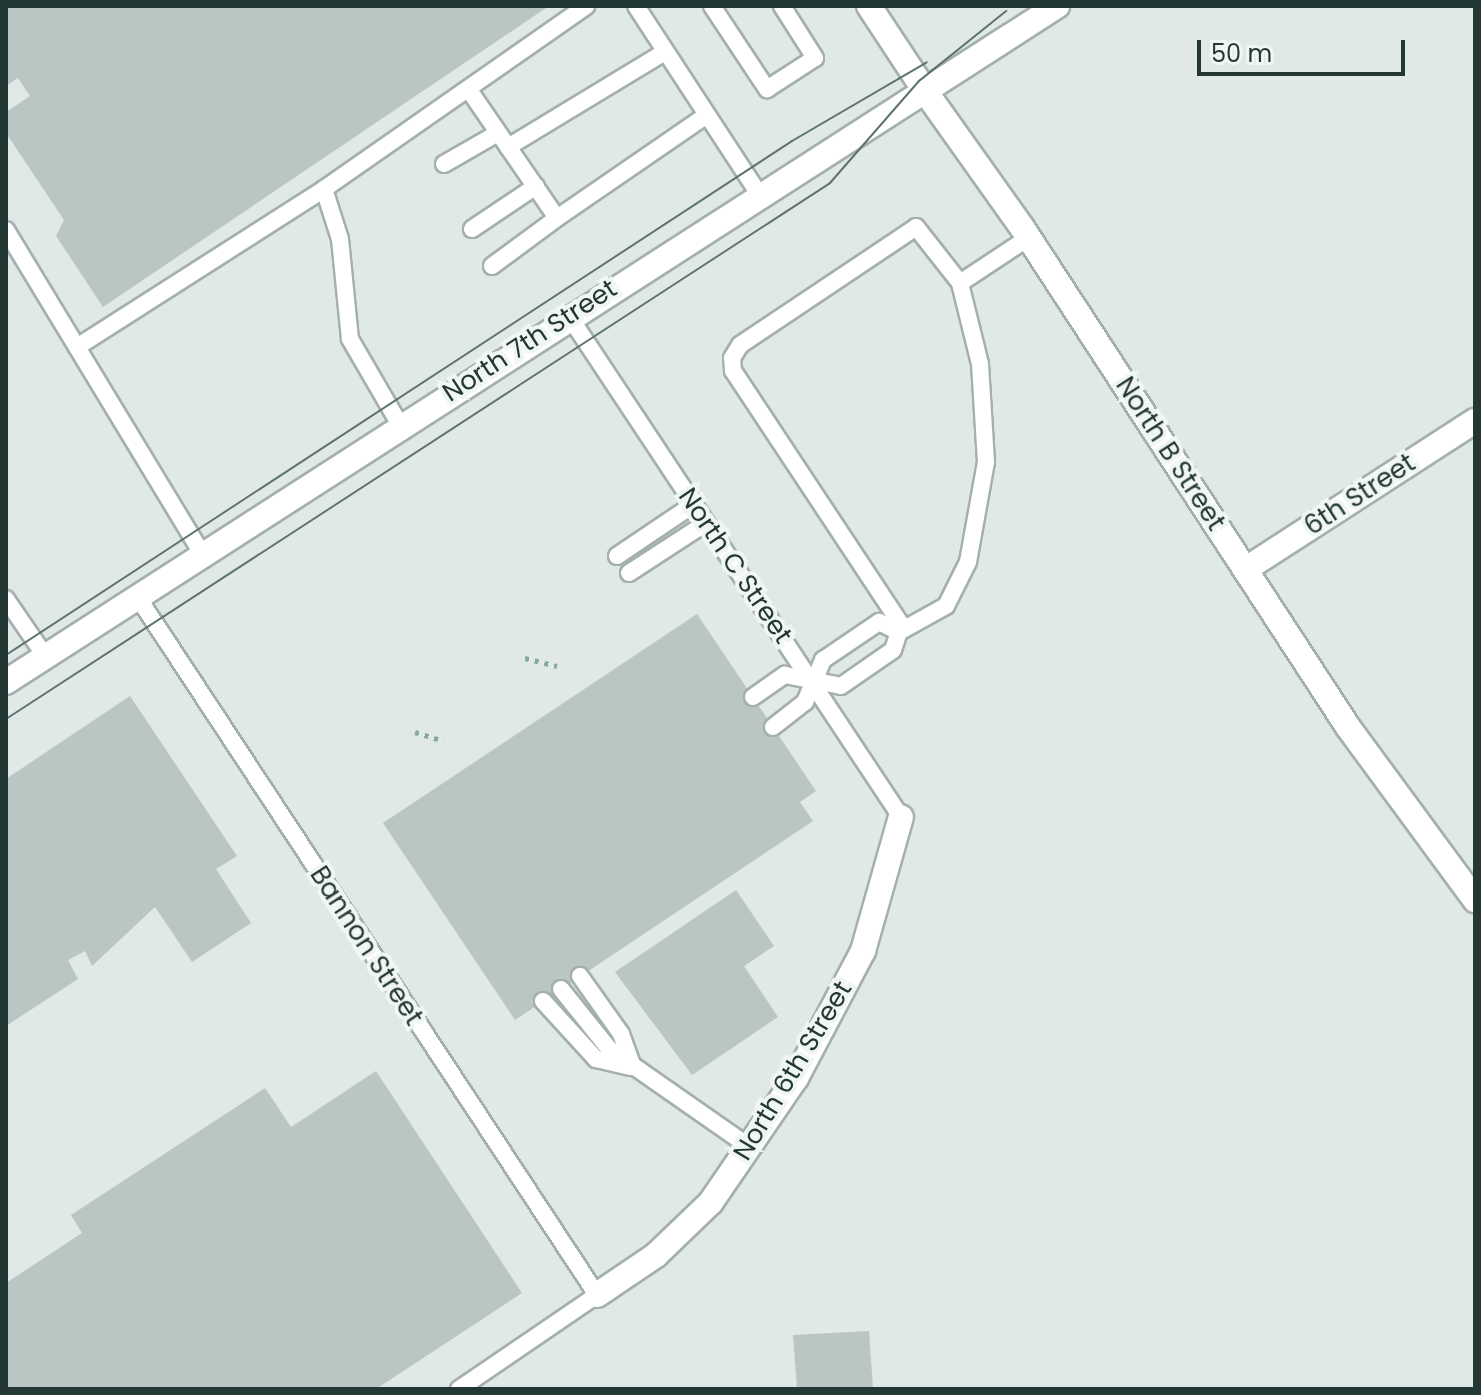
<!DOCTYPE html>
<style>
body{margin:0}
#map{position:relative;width:1481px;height:1395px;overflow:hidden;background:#e0e9e6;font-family:Poppins,sans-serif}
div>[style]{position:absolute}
.building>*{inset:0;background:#b9c6c3}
.path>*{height:5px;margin-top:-2.5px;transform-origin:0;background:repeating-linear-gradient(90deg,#84aaa3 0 4px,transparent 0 10px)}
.roads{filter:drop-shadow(2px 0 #a4b0ad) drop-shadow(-2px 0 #a4b0ad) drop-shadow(0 2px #a4b0ad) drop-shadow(0 -2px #a4b0ad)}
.service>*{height:16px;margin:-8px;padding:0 8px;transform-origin:8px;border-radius:8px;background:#fff}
.minor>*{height:24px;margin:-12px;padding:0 12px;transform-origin:12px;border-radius:12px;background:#fff}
.tertiary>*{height:24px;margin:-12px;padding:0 12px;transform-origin:12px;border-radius:12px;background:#fff}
.secondary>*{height:24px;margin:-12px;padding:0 12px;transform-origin:12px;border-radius:12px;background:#fff}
.tram>*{height:2px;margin:-1px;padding:0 1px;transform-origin:1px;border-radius:1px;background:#5d7371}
span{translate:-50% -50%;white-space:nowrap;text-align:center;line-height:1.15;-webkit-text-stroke:8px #f0f6f4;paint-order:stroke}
.street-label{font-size:26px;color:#233835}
.frame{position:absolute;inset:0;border:8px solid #233835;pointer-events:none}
.scale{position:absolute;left:1197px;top:40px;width:208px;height:36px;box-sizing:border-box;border:4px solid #233835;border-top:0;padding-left:10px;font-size:24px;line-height:28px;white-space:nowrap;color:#233835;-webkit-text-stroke:6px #f0f6f4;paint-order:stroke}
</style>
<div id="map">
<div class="building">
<i style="clip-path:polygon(6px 6px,549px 6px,103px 307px,56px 236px,64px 220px,6px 133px,6px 112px,30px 96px,18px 78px,6px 86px)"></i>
<i style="clip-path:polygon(697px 614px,816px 791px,800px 802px,813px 821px,515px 1020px,383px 823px)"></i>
<i style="clip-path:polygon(130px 696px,237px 856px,216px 869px,251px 923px,192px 962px,155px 907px,92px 966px,85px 951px,68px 960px,78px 979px,6px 1026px,6px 779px)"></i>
<i style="clip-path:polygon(736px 890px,774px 946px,744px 966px,778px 1017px,692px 1075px,615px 972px)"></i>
<i style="clip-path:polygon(376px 1071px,522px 1293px,376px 1389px,6px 1389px,6px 1283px,82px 1233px,71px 1215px,265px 1088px,291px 1127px)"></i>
<i style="clip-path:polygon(869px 1331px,873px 1389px,797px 1389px,793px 1335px)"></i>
</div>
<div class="path">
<i style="left:525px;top:658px;width:33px;rotate:14deg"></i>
<i style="left:415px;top:732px;width:30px;rotate:17deg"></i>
</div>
<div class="roads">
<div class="service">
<i style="left:636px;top:6px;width:225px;rotate:56.8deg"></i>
<i style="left:712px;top:6px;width:100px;rotate:56.5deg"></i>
<i style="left:767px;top:89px;width:57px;rotate:-32.9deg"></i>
<i style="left:815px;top:58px;width:62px;rotate:-122.4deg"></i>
<i style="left:469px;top:90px;width:155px;rotate:55.5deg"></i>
<i style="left:557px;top:218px;width:182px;rotate:-34.5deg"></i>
<i style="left:508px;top:147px;width:184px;rotate:-31.2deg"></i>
<i style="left:444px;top:164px;width:62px;rotate:-29.9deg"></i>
<i style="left:324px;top:189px;width:320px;rotate:-34.9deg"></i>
<i style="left:472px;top:229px;width:77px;rotate:-33.9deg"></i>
<i style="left:6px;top:230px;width:379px;rotate:58.8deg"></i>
<i style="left:492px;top:266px;width:81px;rotate:-36.4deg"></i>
<i style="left:569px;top:316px;width:601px;rotate:56.47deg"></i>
<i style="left:77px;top:347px;width:293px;rotate:-32.6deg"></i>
<i style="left:324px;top:189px;width:52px;rotate:72.3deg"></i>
<i style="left:340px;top:239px;width:100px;rotate:84.3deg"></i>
<i style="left:350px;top:339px;width:99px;rotate:59.8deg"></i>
<i style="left:617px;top:556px;width:93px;rotate:-34deg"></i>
<i style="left:629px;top:573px;width:92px;rotate:-33deg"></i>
<i style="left:137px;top:596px;width:837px;rotate:56.65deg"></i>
<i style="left:597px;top:1295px;width:167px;rotate:145.7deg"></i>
<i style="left:6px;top:599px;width:69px;rotate:55.6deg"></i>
<i style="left:904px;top:629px;width:310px;rotate:-123.5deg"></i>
<i style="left:733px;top:371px;width:13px;rotate:-94deg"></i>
<i style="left:732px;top:358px;width:15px;rotate:-58deg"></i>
<i style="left:740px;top:345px;width:212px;rotate:-33.8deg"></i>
<i style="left:916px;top:227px;width:71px;rotate:51.8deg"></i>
<i style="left:753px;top:697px;width:39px;rotate:-35deg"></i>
<i style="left:785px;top:675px;width:57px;rotate:11.1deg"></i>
<i style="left:841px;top:686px;width:63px;rotate:-34.7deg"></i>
<i style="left:893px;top:650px;width:19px;rotate:-72deg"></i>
<i style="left:899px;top:632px;width:54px;rotate:-29deg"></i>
<i style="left:946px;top:606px;width:49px;rotate:-63.4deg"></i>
<i style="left:968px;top:562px;width:102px;rotate:-79.8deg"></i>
<i style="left:986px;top:462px;width:98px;rotate:-93.5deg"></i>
<i style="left:980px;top:364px;width:83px;rotate:-103.9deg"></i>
<i style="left:960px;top:283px;width:82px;rotate:-33.5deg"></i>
<i style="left:773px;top:727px;width:41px;rotate:-38deg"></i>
<i style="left:805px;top:702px;width:46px;rotate:-66.8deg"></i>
<i style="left:823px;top:660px;width:68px;rotate:-34.2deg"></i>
<i style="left:879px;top:622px;width:22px;rotate:27deg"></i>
<i style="left:580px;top:976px;width:71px;rotate:54.7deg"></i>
<i style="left:621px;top:1034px;width:35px;rotate:70deg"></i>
<i style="left:561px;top:989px;width:77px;rotate:51.3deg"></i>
<i style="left:609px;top:1049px;width:173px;rotate:34.9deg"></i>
<i style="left:543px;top:1001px;width:79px;rotate:47.6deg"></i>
<i style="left:596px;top:1059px;width:36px;rotate:13deg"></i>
</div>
<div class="minor">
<i style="left:925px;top:91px;width:169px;rotate:54.6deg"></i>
<i style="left:1023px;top:229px;width:595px;rotate:56.87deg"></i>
<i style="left:1348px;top:727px;width:215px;rotate:53.7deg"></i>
<i style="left:1246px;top:569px;width:273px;rotate:-32.9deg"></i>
<i style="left:597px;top:1295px;width:71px;rotate:-34.1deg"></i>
<i style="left:656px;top:1255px;width:76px;rotate:-43.9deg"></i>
<i style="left:711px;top:1202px;width:150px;rotate:-55.6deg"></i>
<i style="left:796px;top:1078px;width:144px;rotate:-62.2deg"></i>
<i style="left:863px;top:951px;width:139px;rotate:-74.2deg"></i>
</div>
<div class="tertiary">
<i style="left:869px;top:6px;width:102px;rotate:56.6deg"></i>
</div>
<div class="secondary">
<i style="left:6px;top:682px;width:1250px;rotate:-32.75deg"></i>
</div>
</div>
<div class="tram">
<i style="left:6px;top:655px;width:939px;rotate:-33.18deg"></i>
<i style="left:792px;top:141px;width:156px;rotate:-30.3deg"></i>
<i style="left:6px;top:719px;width:983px;rotate:-33.04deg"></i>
<i style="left:830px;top:183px;width:135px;rotate:-48.9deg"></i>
<i style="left:919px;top:81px;width:112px;rotate:-38.8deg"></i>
</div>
<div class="street-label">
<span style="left:530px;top:341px;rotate:-33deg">North 7th Street</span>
<span style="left:1170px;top:454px;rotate:57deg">North B Street</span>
<span style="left:1360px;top:495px;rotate:-33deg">6th Street</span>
<span style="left:735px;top:566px;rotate:56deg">North C Street</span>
<span style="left:366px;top:946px;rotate:57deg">Bannon Street</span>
<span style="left:793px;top:1071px;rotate:-59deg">North 6th Street</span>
</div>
<div class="frame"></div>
<div class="scale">50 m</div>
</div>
